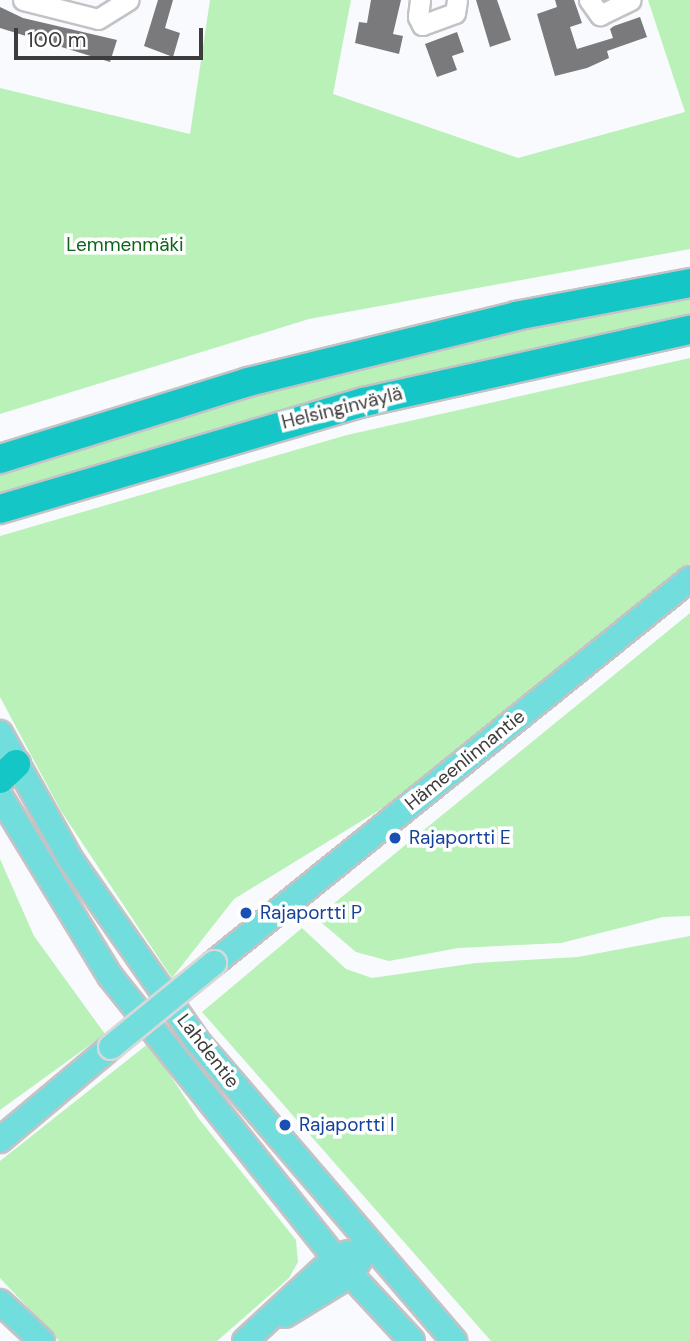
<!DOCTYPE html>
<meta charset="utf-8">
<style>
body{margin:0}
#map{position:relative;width:690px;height:1341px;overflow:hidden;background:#f9fafd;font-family:"DM Sans",sans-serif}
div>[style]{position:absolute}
.green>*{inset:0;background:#b9f1b8}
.building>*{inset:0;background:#7a7a7d}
.roads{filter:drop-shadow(2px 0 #c3c3c6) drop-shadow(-2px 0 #c3c3c6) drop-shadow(0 2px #c3c3c6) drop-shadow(0 -2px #c3c3c6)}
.minor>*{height:19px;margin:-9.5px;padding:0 9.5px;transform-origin:9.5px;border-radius:9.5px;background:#fff}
.major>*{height:24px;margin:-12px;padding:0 12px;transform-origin:12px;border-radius:12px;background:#72dddd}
.highway>*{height:28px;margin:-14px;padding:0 14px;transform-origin:14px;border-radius:14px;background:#14c6c6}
.bridges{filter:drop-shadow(2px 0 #d8d8d8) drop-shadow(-2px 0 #d8d8d8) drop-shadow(0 2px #d8d8d8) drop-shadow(0 -2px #d8d8d8)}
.major-bridge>*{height:24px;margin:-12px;padding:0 12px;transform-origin:12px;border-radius:12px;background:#72dddd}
.dots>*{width:19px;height:19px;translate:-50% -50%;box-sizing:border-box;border:4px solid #fff;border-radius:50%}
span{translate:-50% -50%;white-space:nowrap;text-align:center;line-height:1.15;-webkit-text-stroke:7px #fff;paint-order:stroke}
.park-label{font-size:19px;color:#0e651a}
.street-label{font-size:19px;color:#3c3c3d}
.transit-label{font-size:19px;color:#164399}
.left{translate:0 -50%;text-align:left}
.scale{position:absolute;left:14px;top:28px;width:189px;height:32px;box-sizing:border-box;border:4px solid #3c3c3d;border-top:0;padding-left:9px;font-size:21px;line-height:24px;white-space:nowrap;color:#3c3c3d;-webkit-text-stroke:5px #fff;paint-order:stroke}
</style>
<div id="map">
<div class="green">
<i style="clip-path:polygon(210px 0,351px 0,333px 94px,518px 158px,685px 112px,648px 0,690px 0,690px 249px,309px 319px,0 414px,0 88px,190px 134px)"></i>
<i style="clip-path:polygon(690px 294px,690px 318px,224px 427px,0 497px,0 472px,218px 406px,471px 341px)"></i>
<i style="clip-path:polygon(690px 358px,690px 563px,386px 806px,234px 899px,172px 978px,61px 811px,0 697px,0 536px,347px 435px)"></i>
<i style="clip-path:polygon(690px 613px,690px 916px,663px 917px,561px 943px,458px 948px,389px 961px,356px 952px,316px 918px)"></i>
<i style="clip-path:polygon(0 859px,34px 936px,105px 1034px,0 1110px)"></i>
<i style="clip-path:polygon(302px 928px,346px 969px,372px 978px,476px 963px,578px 957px,690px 936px,690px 1341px,491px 1341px,202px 1012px)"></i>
<i style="clip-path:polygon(149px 1043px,199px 1119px,296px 1240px,298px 1262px,289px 1278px,217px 1341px,59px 1341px,0 1278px,0 1161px)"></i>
</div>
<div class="building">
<i style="clip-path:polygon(158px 0,173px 0,165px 28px,180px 33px,173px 57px,144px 46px)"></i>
<i style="clip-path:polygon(371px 0,401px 0,393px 34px,403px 36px,399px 54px,355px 43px,359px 22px,367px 23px)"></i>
<i style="clip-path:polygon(476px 0,497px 0,511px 40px,490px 47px)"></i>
<i style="clip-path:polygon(555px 0,574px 0,582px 23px,570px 27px,577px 49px,613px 38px,610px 29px,614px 26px,640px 17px,647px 37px,607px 51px,609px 58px,587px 68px,555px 76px,537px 14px,557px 7px)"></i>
<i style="clip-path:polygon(0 7px,23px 18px,117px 40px,110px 62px,0 28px)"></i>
<i style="clip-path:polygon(457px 32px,464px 52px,452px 56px,457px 70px,437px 77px,425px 44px)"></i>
</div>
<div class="roads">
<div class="minor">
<i style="left:23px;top:0;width:77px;rotate:14.2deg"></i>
<i style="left:98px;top:19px;width:36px;rotate:-32deg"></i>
<i style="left:420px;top:0;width:17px;rotate:97deg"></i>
<i style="left:418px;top:17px;width:9px;rotate:63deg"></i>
<i style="left:422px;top:25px;width:35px;rotate:-20deg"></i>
<i style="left:455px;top:13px;width:13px;rotate:-81deg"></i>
<i style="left:589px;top:0;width:19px;rotate:54deg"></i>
<i style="left:600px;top:15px;width:34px;rotate:-26deg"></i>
</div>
<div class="major">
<i style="left:0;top:733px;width:145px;rotate:60.8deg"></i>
<i style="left:71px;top:860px;width:222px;rotate:55.1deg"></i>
<i style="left:198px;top:1042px;width:394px;rotate:49.4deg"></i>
<i style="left:0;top:796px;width:211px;rotate:58.6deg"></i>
<i style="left:110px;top:976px;width:361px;rotate:51.4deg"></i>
<i style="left:335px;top:1258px;width:113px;rotate:47.1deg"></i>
<i style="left:214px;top:963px;width:612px;rotate:-38.89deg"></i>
<i style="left:0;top:1140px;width:145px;rotate:-40deg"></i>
<i style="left:0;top:1302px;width:57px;rotate:42.9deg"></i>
<i style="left:285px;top:1315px;width:76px;rotate:-31.6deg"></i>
<i style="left:350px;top:1275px;width:17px;rotate:-57deg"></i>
<i style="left:245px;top:1341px;width:122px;rotate:-42.7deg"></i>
<i style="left:335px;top:1258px;width:14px;rotate:-21deg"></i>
</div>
<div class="highway">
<i style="left:0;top:459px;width:260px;rotate:-17.2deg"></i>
<i style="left:248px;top:382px;width:276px;rotate:-13.8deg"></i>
<i style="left:516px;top:316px;width:177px;rotate:-10.7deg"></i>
<i style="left:0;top:509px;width:379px;rotate:-16.4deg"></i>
<i style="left:364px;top:402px;width:334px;rotate:-12.5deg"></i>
<i style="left:0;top:779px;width:22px;rotate:-43deg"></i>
</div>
</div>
<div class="bridges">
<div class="major-bridge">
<i style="left:111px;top:1047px;width:133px;rotate:-39.2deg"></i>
</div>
</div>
<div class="dots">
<i style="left:395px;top:838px;background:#1a4fb4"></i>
<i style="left:246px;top:913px;background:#1a4fb4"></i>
<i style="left:285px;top:1125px;background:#1a4fb4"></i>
</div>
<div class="park-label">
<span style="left:125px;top:245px">Lemmenmäki</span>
</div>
<div class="street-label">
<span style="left:342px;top:408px;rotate:-14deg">Helsinginväylä</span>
<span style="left:465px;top:760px;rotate:-39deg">Hämeenlinnantie</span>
<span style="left:208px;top:1051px;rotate:52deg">Lahdentie</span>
</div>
<div class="transit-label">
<span class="left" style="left:409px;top:838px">Rajaportti E</span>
<span class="left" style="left:260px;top:913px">Rajaportti P</span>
<span class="left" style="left:299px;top:1125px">Rajaportti I</span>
</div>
<div class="scale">100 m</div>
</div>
